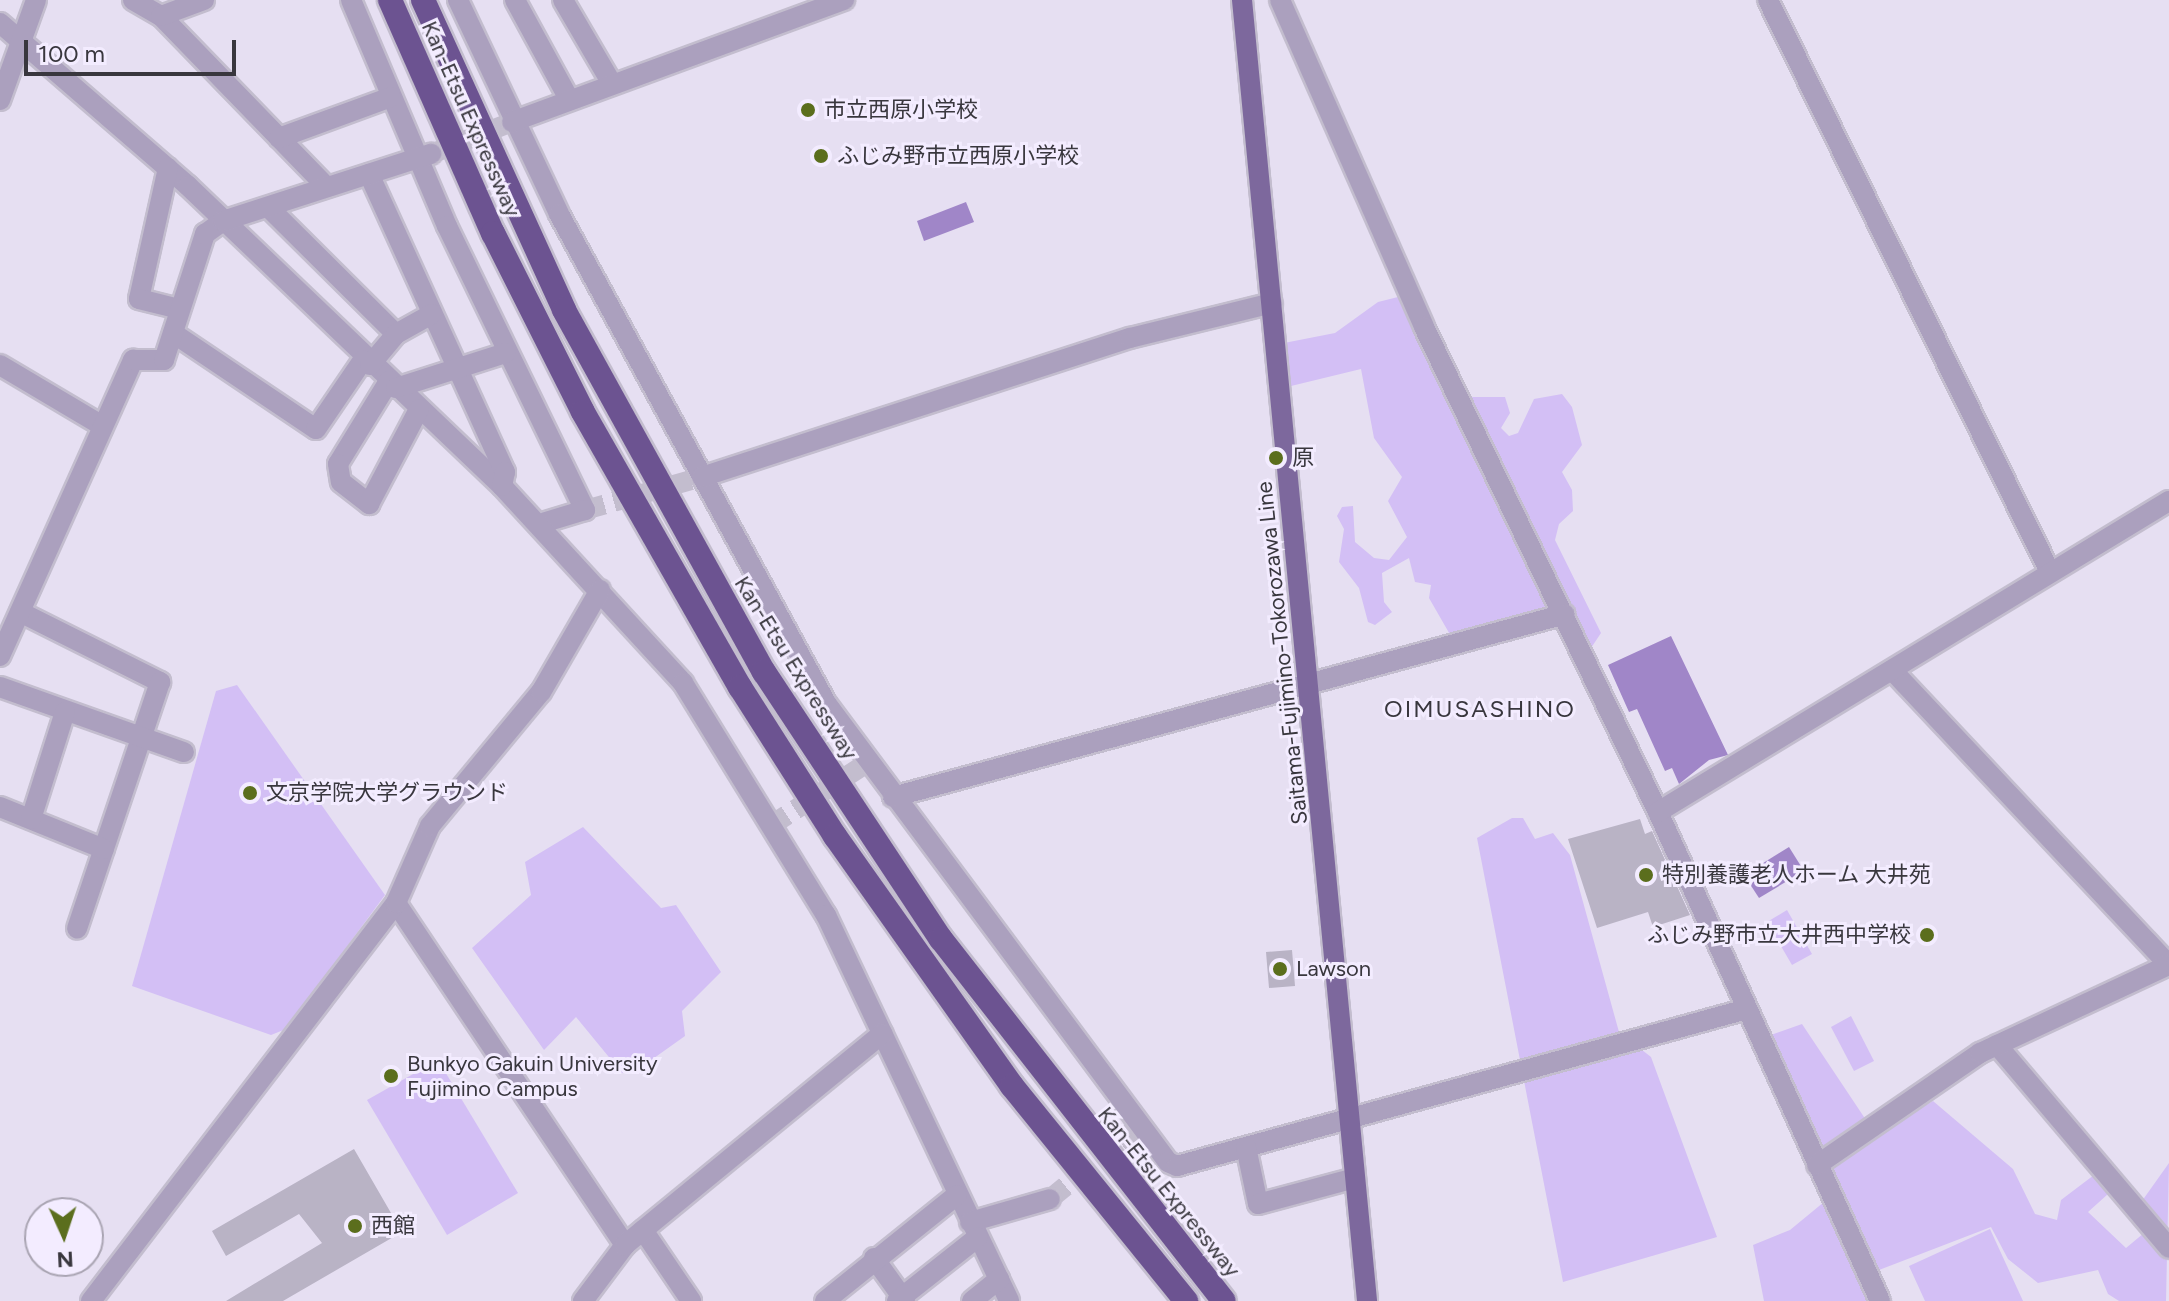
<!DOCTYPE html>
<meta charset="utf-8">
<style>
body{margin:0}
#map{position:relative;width:2169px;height:1301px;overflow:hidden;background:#e6dff2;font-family:Figtree,"Noto Sans JP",sans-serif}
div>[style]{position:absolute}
.green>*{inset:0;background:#d3bff5}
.water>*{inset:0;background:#a086c8}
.building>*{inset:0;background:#b9b3c5}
.minor-tunnel>*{height:20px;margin-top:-10px;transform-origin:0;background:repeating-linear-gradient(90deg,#c3bdce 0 20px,transparent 0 30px)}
.roads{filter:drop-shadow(2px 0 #c3bdce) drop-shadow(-2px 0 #c3bdce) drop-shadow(0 2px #c3bdce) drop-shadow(0 -2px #c3bdce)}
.minor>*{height:20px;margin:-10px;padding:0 10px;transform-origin:10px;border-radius:10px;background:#aba0be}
.major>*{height:20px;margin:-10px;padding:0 10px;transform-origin:10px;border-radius:10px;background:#7d689d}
.highway>*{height:24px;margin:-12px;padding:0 12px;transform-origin:12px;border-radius:12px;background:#6c5391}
.dots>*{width:22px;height:22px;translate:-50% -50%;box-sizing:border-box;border:4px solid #f3ecff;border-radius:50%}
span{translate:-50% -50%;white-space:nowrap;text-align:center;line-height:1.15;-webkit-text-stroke:6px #f3ecff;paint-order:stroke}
.poi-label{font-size:22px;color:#39373e}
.left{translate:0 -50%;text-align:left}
.right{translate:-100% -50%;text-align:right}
.street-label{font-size:22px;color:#39373e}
.neighbourhood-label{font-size:24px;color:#39373e;letter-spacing:2px}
.north{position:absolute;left:24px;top:1197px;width:80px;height:80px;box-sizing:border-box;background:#f3ecff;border:2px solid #a9a4b2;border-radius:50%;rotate:177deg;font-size:22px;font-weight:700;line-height:32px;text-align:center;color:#39373e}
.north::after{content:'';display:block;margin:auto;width:28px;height:36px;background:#5b6e1d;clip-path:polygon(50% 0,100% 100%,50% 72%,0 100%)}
.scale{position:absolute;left:24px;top:40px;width:212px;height:36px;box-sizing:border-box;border:4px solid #39373e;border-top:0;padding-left:10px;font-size:24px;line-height:28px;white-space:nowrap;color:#39373e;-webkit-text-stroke:6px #f3ecff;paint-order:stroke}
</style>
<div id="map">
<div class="green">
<i style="clip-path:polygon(1398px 297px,1468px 397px,1505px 397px,1510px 413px,1501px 428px,1509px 436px,1518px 433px,1534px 399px,1562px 394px,1572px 407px,1582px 445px,1562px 472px,1572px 490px,1573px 511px,1559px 524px,1555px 540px,1601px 633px,1589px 651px,1547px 614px,1494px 621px,1452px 638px,1429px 598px,1431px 585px,1415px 582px,1409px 558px,1382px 573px,1384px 602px,1392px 612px,1375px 625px,1368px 622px,1359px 588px,1339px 562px,1344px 529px,1337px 516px,1342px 507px,1353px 506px,1355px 542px,1374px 558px,1389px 560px,1407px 537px,1388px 501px,1402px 477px,1374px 438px,1361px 369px,1291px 386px,1283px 372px,1284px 343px,1335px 333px,1378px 302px)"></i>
<i style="clip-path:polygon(237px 685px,385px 895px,286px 1029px,271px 1035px,132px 986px,216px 691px)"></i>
<i style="clip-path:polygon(1512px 818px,1523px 818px,1535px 839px,1553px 833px,1570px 855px,1619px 1032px,1651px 1057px,1717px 1237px,1563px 1282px,1477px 838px)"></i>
<i style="clip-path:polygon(583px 827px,661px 908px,676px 905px,721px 972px,682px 1011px,685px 1036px,633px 1073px,622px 1073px,576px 1017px,544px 1050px,472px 948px,531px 895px,525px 862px)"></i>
<i style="clip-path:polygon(1787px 910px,1812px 954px,1792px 965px,1767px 922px)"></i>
<i style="clip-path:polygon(1851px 1016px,1874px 1061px,1854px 1071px,1831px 1027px)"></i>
<i style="clip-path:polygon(1802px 1024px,1876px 1135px,1933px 1101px,2013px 1169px,2035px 1214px,2057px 1220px,2061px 1200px,2094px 1175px,2108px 1194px,2088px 1212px,2126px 1248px,2144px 1233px,2142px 1201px,2169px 1163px,2166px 1301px,2119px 1301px,2108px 1294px,2098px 1270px,2038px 1283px,2008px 1259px,1991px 1227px,1879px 1270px,1863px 1285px,1869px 1301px,1764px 1301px,1753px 1245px,1790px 1230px,1824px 1202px,1768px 1036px)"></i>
<i style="clip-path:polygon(438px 1060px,518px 1193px,447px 1235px,367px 1100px)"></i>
<i style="clip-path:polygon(1990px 1229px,2023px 1301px,1925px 1301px,1909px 1266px)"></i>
</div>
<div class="water">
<i style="clip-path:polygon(966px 202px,974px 222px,924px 241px,917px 221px)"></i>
<i style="clip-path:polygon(1671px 636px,1728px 755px,1709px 760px,1679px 784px,1672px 768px,1665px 771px,1637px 709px,1629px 712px,1608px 665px)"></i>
<i style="clip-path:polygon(1789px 847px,1804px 871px,1759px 898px,1744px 875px)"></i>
</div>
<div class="building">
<i style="clip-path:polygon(1640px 819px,1645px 834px,1652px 831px,1690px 915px,1653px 927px,1648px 912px,1597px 928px,1568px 839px)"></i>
<i style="clip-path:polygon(1292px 950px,1295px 986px,1269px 988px,1266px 952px)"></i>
<i style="clip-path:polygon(354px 1149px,402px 1232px,283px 1301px,226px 1301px,322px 1243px,299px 1214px,226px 1256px,212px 1231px)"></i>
</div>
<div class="minor-tunnel">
<i style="left:431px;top:154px;width:87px;rotate:-21.6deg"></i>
<i style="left:585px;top:510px;width:122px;rotate:-15.8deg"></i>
<i style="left:770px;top:826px;width:116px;rotate:-33deg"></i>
<i style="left:1050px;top:1199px;width:115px;rotate:-39.4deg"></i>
</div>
<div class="roads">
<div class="minor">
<i style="left:133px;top:0;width:32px;rotate:30deg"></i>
<i style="left:161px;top:16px;width:238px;rotate:45.9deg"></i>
<i style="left:351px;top:0;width:246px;rotate:67deg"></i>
<i style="left:447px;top:226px;width:316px;rotate:64.1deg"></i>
<i style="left:585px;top:510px;width:48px;rotate:163.1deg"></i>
<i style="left:458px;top:0;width:237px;rotate:64.7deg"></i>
<i style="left:559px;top:214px;width:557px;rotate:61.36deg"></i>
<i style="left:826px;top:703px;width:572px;rotate:53.31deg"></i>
<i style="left:1168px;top:1162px;width:10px;rotate:24deg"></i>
<i style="left:1177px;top:1166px;width:591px;rotate:-15.4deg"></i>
<i style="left:515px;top:0;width:113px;rotate:61.4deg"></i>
<i style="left:563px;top:0;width:97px;rotate:59.7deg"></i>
<i style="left:1280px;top:0;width:357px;rotate:66.2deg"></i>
<i style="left:1424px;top:327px;width:538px;rotate:64.24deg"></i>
<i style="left:1658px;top:812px;width:537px;rotate:65.58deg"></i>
<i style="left:1768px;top:0;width:638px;rotate:63.76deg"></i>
<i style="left:161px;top:16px;width:46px;rotate:-20.4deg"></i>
<i style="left:0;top:23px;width:249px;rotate:40.9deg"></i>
<i style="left:188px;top:186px;width:434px;rotate:43.7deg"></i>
<i style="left:502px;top:486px;width:268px;rotate:47.4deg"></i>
<i style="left:683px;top:683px;width:273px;rotate:58.4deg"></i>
<i style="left:826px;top:915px;width:427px;rotate:64.6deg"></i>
<i style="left:0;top:100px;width:106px;rotate:-70.2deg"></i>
<i style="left:512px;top:122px;width:354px;rotate:-20.2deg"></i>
<i style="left:279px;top:138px;width:119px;rotate:-20.1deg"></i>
<i style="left:168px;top:168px;width:134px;rotate:102.5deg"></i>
<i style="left:139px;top:299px;width:41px;rotate:14deg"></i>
<i style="left:369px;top:174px;width:328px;rotate:65.5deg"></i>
<i style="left:505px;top:472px;width:14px;rotate:102deg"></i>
<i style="left:270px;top:209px;width:177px;rotate:44.8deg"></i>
<i style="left:173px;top:333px;width:172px;rotate:33.9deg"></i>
<i style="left:316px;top:429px;width:83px;rotate:-55.7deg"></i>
<i style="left:0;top:365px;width:117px;rotate:30.7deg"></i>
<i style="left:370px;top:365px;width:40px;rotate:-50deg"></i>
<i style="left:396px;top:334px;width:41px;rotate:-29.1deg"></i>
<i style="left:389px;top:381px;width:97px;rotate:121.6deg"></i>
<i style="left:338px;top:464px;width:18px;rotate:81deg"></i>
<i style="left:341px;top:482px;width:36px;rotate:38deg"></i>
<i style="left:369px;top:504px;width:107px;rotate:-62.2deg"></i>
<i style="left:396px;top:388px;width:115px;rotate:-17.7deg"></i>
<i style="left:702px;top:477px;width:450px;rotate:-18deg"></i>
<i style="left:1130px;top:338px;width:146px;rotate:-13.8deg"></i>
<i style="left:20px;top:612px;width:157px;rotate:26.6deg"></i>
<i style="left:160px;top:682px;width:260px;rotate:108.6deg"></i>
<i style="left:0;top:656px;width:325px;rotate:-65.8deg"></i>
<i style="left:133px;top:360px;width:31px"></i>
<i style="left:164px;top:360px;width:133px;rotate:-72deg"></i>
<i style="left:205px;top:234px;width:22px;rotate:-36deg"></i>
<i style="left:223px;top:221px;width:219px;rotate:-17.9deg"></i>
<i style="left:1892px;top:670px;width:405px;rotate:46.8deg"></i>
<i style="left:0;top:687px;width:195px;rotate:19.5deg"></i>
<i style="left:893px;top:797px;width:696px;rotate:-15.23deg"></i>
<i style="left:0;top:807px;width:112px;rotate:22deg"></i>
<i style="left:1658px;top:812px;width:598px;rotate:-31.33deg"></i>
<i style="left:31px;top:819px;width:112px;rotate:-72.4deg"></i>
<i style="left:396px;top:903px;width:412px;rotate:56.2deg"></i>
<i style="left:1997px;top:1045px;width:266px;rotate:49.7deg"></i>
<i style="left:1246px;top:1147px;width:58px;rotate:78.1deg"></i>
<i style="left:1258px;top:1204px;width:100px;rotate:-15deg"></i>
<i style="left:1817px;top:1165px;width:198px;rotate:-34.5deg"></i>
<i style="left:1980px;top:1053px;width:208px;rotate:-25deg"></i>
<i style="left:970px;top:1222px;width:83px;rotate:-16deg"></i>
<i style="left:643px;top:1230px;width:86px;rotate:55.9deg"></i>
<i style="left:874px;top:1258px;width:53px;rotate:54.2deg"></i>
<i style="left:91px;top:1301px;width:501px;rotate:-52.54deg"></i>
<i style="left:396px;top:903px;width:84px;rotate:-66.2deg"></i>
<i style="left:430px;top:826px;width:174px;rotate:-50.4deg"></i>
<i style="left:541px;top:692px;width:118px;rotate:-60deg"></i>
<i style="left:583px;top:1301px;width:70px;rotate:-53.1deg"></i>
<i style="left:625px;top:1245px;width:333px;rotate:-39.4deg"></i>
<i style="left:825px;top:1301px;width:169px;rotate:-38.8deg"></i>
<i style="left:897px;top:1301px;width:103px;rotate:-38.3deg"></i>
<i style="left:972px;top:1301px;width:35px;rotate:-39deg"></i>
</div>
<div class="major">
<i style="left:1242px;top:0;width:1307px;rotate:84.51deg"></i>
</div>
<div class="highway">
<i style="left:390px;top:0;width:255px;rotate:66.2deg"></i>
<i style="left:493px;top:233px;width:200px;rotate:63.3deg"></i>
<i style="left:583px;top:412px;width:317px;rotate:60.3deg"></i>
<i style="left:740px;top:687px;width:177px;rotate:57.5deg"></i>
<i style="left:835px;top:836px;width:306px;rotate:54.7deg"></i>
<i style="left:1012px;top:1086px;width:277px;rotate:51deg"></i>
<i style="left:423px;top:0;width:341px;rotate:65.5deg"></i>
<i style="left:564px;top:310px;width:414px;rotate:61.1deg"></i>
<i style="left:764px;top:672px;width:320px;rotate:56.5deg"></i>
<i style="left:941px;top:939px;width:459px;rotate:52deg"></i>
</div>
</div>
<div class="dots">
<i style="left:808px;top:110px;background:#5b6e1d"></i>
<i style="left:821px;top:156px;background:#5b6e1d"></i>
<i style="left:1276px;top:458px;background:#5b6e1d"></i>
<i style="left:250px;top:793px;background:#5b6e1d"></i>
<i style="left:1646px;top:875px;background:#5b6e1d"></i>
<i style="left:1927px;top:935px;background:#5b6e1d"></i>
<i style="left:1280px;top:969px;background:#5b6e1d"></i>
<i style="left:391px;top:1076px;background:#5b6e1d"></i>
<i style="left:355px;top:1226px;background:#5b6e1d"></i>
</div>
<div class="poi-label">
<span class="left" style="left:824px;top:110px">市立西原小学校</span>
<span class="left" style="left:837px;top:156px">ふじみ野市立西原小学校</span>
<span class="left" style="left:1292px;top:458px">原</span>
<span class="left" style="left:266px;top:793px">文京学院大学グラウンド</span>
<span class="left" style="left:1662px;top:875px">特別養護老人ホーム 大井苑</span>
<span class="right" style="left:1911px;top:935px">ふじみ野市立大井西中学校</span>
<span class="left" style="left:1296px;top:969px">Lawson</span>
<span class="left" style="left:407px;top:1076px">Bunkyo Gakuin University<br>Fujimino Campus</span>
<span class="left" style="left:371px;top:1226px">西館</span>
</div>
<div class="street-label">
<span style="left:471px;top:119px;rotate:66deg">Kan-Etsu Expressway</span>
<span style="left:1282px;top:653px;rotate:-96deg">Saitama-Fujimino-Tokorozawa Line</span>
<span style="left:796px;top:668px;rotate:58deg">Kan-Etsu Expressway</span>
<span style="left:1169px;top:1192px;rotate:51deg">Kan-Etsu Expressway</span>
</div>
<div class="neighbourhood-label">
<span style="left:1480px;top:709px">OIMUSASHINO</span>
</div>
<div class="north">N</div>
<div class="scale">100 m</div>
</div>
